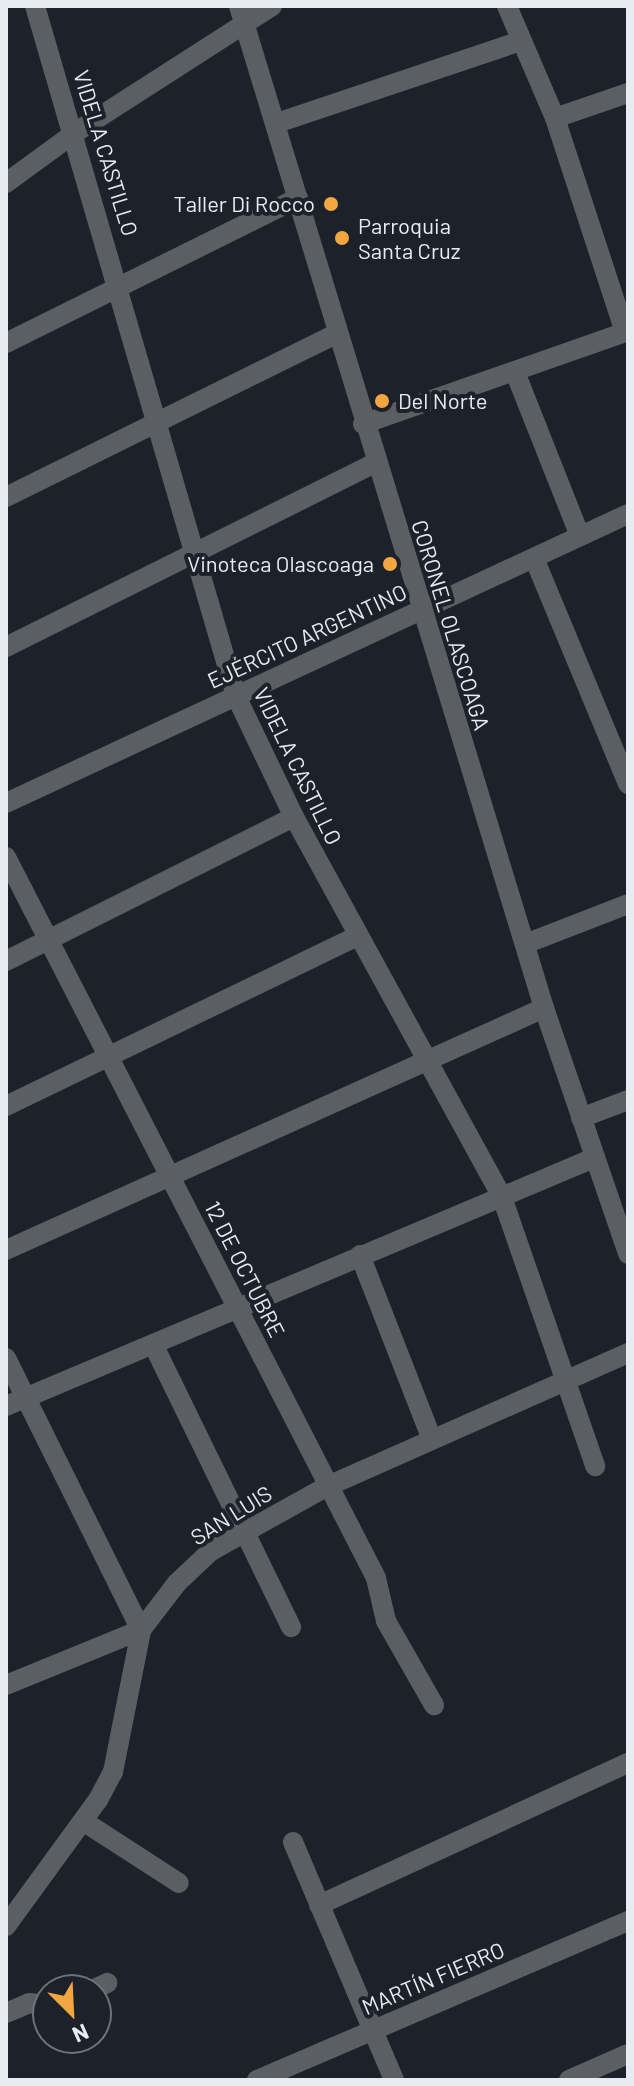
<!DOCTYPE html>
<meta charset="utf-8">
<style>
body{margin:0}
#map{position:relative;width:634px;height:2086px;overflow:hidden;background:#1d222a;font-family:Barlow,sans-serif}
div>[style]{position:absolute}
.minor>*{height:20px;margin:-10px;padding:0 10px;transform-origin:10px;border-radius:10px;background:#5b5e62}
.dots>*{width:22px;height:22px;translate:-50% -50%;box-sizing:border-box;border:4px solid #1d222a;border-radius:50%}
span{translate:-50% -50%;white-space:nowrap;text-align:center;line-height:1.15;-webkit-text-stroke:8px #1d222a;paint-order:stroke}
.street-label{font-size:22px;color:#e8ecf2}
.poi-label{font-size:22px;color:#e8ecf2}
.right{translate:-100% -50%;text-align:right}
.left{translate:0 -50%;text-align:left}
.frame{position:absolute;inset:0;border:8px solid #e8ecf2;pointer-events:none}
.north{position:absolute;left:32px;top:1974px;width:80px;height:80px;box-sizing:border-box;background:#1d222a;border:2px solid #6e737a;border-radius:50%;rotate:156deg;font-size:22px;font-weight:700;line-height:32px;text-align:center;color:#e8ecf2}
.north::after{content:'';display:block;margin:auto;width:28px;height:36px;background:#f1a640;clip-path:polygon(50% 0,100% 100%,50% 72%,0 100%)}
</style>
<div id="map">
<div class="minor">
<i style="left:35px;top:6px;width:719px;rotate:73.76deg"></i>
<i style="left:236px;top:696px;width:134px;rotate:64.4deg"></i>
<i style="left:294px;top:817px;width:433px;rotate:61.3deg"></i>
<i style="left:502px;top:1197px;width:285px;rotate:70.9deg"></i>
<i style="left:239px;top:6px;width:1047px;rotate:73.07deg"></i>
<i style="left:544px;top:1008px;width:260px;rotate:71.1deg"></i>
<i style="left:507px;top:6px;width:122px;rotate:66.8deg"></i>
<i style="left:555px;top:118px;width:225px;rotate:71.9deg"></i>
<i style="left:555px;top:118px;width:77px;rotate:-18.9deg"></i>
<i style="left:277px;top:123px;width:257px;rotate:-18.6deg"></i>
<i style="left:6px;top:183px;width:87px;rotate:-36.1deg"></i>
<i style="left:76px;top:132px;width:233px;rotate:-32.7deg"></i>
<i style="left:6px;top:343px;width:326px;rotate:-26.4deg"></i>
<i style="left:515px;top:372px;width:176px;rotate:68.4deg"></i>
<i style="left:363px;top:424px;width:281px;rotate:-19.3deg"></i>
<i style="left:6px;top:497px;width:368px;rotate:-26.3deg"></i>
<i style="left:534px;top:558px;width:245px;rotate:67.4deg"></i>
<i style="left:6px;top:647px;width:412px;rotate:-26.5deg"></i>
<i style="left:6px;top:803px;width:686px;rotate:-24.92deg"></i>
<i style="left:6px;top:857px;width:810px;rotate:62.83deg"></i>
<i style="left:376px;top:1578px;width:44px;rotate:76.9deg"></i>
<i style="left:386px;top:1621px;width:97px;rotate:60.3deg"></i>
<i style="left:525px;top:944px;width:110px;rotate:-21.2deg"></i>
<i style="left:6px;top:961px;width:322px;rotate:-26.6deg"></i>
<i style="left:6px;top:1106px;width:391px;rotate:-25.8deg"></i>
<i style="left:581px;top:1118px;width:50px;rotate:-21deg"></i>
<i style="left:6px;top:1250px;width:590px;rotate:-24.22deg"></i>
<i style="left:360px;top:1255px;width:195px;rotate:68.7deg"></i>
<i style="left:153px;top:1344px;width:315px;rotate:64deg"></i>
<i style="left:6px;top:1358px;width:304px;rotate:63.6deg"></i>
<i style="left:6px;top:1406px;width:638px;rotate:-22.87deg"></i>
<i style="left:6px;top:1685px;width:146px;rotate:-22.2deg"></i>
<i style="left:83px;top:1821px;width:114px;rotate:32.9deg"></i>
<i style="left:293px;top:1842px;width:259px;rotate:67deg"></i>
<i style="left:319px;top:1905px;width:340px;rotate:-24.7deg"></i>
<i style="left:6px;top:1926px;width:156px;rotate:-53.9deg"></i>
<i style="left:98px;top:1800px;width:32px;rotate:-62deg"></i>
<i style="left:113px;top:1772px;width:145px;rotate:-78.8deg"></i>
<i style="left:141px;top:1630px;width:59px;rotate:-52.5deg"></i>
<i style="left:177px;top:1583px;width:47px;rotate:-43.3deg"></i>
<i style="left:211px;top:1551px;width:134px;rotate:-29.1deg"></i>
<i style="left:328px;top:1486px;width:328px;rotate:-23.9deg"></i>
<i style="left:92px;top:1990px;width:17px;rotate:-25deg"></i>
<i style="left:6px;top:2013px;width:25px;rotate:-23deg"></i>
<i style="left:29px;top:2003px;width:19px;rotate:6deg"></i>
<i style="left:257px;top:2080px;width:404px;rotate:-23.2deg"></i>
<i style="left:569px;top:2080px;width:64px;rotate:-23.8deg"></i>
</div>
<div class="dots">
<i style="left:331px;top:204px;background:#f1a640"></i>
<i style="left:342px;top:238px;background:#f1a640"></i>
<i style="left:382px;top:401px;background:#f1a640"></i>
<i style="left:390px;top:564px;background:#f1a640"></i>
</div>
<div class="street-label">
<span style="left:106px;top:153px;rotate:73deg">VIDELA CASTILLO</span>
<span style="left:451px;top:625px;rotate:73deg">CORONEL OLASCOAGA</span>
<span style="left:307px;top:636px;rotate:-25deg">EJÉRCITO ARGENTINO</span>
<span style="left:298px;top:766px;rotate:64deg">VIDELA CASTILLO</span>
<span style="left:245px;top:1269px;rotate:63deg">12 DE OCTUBRE</span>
<span style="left:231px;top:1515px;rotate:-32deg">SAN LUIS</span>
<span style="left:433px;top:1978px;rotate:-23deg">MARTÍN FIERRO</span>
</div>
<div class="poi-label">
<span class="right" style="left:315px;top:204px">Taller Di Rocco</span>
<span class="left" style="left:358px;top:238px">Parroquia<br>Santa Cruz</span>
<span class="left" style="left:398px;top:401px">Del Norte</span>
<span class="right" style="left:374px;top:564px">Vinoteca Olascoaga</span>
</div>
<div class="frame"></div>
<div class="north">N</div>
</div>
